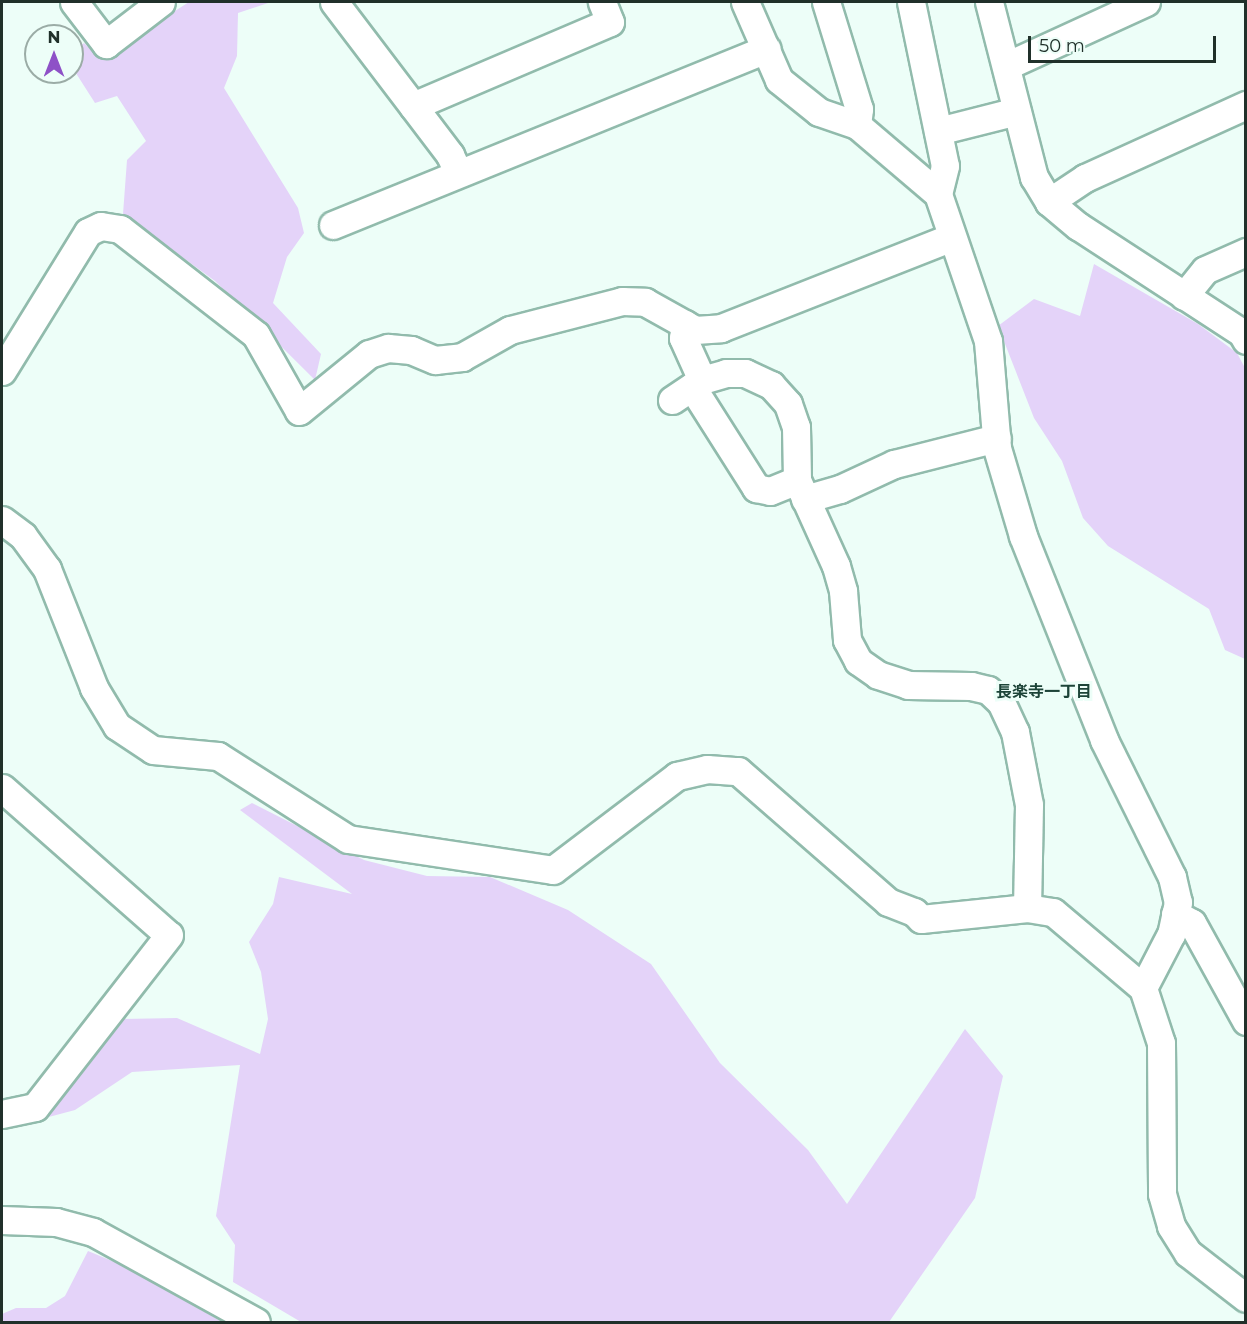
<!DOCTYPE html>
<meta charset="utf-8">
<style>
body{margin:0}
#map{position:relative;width:1247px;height:1324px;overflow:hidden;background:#edfef8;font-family:Montserrat,"Noto Sans JP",sans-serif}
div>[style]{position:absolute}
.green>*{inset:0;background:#e4d3f9}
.roads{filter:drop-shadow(2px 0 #91bbac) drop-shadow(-2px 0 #91bbac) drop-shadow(0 2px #91bbac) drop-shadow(0 -2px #91bbac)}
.minor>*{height:27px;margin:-13.5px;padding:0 13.5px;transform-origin:13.5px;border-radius:13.5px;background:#fff}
span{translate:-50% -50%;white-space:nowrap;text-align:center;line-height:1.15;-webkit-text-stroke:6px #edfef8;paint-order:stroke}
.neighbourhood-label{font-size:16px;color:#1d4438;font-weight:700}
.frame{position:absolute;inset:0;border:3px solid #20302a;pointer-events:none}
.north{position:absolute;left:24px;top:24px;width:60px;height:60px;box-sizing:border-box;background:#edfef8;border:2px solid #9baca6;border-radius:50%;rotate:0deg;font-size:16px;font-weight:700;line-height:24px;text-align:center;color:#20302a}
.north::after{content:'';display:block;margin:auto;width:21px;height:27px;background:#8e51c7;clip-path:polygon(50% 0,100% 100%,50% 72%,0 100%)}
.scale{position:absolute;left:1028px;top:36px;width:188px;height:27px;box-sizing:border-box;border:3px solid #20302a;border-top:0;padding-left:8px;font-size:18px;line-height:21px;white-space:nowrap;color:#20302a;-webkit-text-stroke:4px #edfef8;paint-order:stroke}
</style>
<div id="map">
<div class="green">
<i style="clip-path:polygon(189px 2px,271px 2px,238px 13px,237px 56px,224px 88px,298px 208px,304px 233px,287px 257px,273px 303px,321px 354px,315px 380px,215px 281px,123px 214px,127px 160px,146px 141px,117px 96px,95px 103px,72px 67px,72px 52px,84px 43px,100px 59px)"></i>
<i style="clip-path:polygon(1094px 264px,1198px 324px,1237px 353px,1245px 368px,1245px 659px,1225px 650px,1209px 609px,1108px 546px,1083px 518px,1062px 461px,1034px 418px,998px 326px,1034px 299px,1080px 316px)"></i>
<i style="clip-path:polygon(252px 803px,364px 860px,427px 876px,490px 877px,568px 910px,651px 964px,720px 1063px,808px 1150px,847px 1204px,965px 1029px,1003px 1076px,975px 1198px,889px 1322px,301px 1322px,233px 1282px,235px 1245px,216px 1216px,240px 1065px,132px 1072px,75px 1110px,30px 1122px,122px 1019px,177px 1018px,260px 1054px,268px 1019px,261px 972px,249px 942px,273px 904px,279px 877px,352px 894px,240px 810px)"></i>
<i style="clip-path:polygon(88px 1251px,129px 1268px,222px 1322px,2px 1322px,2px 1314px,16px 1308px,46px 1308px,65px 1296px)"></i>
</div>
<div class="roads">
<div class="minor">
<i style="left:74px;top:2px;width:53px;rotate:52.7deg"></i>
<i style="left:106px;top:44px;width:69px;rotate:-37.4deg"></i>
<i style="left:334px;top:2px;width:192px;rotate:52.8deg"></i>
<i style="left:450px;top:155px;width:19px;rotate:65deg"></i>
<i style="left:745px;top:2px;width:85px;rotate:66.4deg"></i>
<i style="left:779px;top:80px;width:51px;rotate:38.7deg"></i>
<i style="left:819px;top:112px;width:40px;rotate:18.9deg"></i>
<i style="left:857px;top:125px;width:106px;rotate:40.4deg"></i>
<i style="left:938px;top:194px;width:155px;rotate:71.2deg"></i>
<i style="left:988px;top:341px;width:107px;rotate:85.2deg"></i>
<i style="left:997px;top:448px;width:92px;rotate:73.5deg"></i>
<i style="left:1023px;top:536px;width:219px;rotate:68.3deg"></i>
<i style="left:1104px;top:740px;width:153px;rotate:63.6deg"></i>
<i style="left:1172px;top:877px;width:26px;rotate:77deg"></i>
<i style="left:1178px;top:902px;width:33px;rotate:102deg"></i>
<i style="left:1171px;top:934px;width:61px;rotate:117.4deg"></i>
<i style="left:826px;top:2px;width:112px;rotate:72.9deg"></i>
<i style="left:859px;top:109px;width:16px;rotate:97deg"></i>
<i style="left:911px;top:2px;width:167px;rotate:78.3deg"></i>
<i style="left:945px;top:166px;width:29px;rotate:104deg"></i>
<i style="left:989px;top:2px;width:181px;rotate:75.6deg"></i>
<i style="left:1034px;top:177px;width:29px;rotate:59deg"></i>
<i style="left:1049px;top:202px;width:38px;rotate:40deg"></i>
<i style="left:1078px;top:226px;width:196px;rotate:33.1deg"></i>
<i style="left:1242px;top:333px;width:8px;rotate:60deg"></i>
<i style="left:1006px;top:66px;width:154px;rotate:-24.6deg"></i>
<i style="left:413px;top:106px;width:214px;rotate:-23.1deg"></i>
<i style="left:610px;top:22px;width:22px;rotate:-112deg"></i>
<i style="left:938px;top:131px;width:81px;rotate:-14.2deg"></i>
<i style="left:1049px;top:202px;width:43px;rotate:-33.7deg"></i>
<i style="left:1085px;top:178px;width:177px;rotate:-24.4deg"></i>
<i style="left:333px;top:225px;width:468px;rotate:-22.1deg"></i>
<i style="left:1184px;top:296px;width:33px;rotate:-51deg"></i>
<i style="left:1205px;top:270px;width:45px;rotate:-23.7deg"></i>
<i style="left:685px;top:324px;width:14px;rotate:98deg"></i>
<i style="left:683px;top:338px;width:46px;rotate:65.7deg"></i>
<i style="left:2px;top:371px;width:163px;rotate:-58.3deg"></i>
<i style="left:88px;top:232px;width:14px;rotate:-25deg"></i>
<i style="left:101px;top:226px;width:19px;rotate:9deg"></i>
<i style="left:120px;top:229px;width:172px;rotate:37.9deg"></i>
<i style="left:256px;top:335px;width:87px;rotate:60.5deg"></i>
<i style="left:299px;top:411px;width:90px;rotate:-39.2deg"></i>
<i style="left:369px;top:354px;width:20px;rotate:-18deg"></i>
<i style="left:388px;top:348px;width:23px;rotate:5deg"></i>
<i style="left:411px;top:350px;width:26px;rotate:23deg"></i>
<i style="left:435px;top:360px;width:27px;rotate:-6deg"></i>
<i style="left:462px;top:357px;width:55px;rotate:-29.4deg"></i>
<i style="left:510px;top:330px;width:116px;rotate:-14.5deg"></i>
<i style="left:622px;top:301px;width:23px;rotate:2deg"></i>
<i style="left:645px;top:302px;width:57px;rotate:29.2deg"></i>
<i style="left:695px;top:330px;width:26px;rotate:-4deg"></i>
<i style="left:721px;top:328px;width:248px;rotate:-21.5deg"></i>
<i style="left:692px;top:387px;width:120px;rotate:57.6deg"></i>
<i style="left:756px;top:488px;width:14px;rotate:12deg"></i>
<i style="left:770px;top:491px;width:29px;rotate:-22deg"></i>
<i style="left:672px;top:400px;width:36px;rotate:-34deg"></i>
<i style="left:702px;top:380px;width:25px;rotate:-16deg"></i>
<i style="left:726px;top:373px;width:19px"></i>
<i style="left:745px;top:373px;width:29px;rotate:25deg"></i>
<i style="left:771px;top:385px;width:25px;rotate:48deg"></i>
<i style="left:788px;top:404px;width:24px;rotate:71deg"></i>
<i style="left:796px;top:427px;width:53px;rotate:88.9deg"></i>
<i style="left:797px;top:480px;width:94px;rotate:65.6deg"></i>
<i style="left:836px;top:566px;width:26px;rotate:74deg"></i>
<i style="left:843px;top:591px;width:49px;rotate:85.3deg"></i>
<i style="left:847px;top:640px;width:24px;rotate:62deg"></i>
<i style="left:858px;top:661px;width:24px;rotate:35deg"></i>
<i style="left:878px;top:675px;width:32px;rotate:18deg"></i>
<i style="left:908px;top:685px;width:63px;rotate:0.9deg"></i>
<i style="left:971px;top:686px;width:17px;rotate:13deg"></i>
<i style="left:988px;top:690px;width:18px;rotate:43deg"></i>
<i style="left:1001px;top:702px;width:33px;rotate:65deg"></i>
<i style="left:1015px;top:732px;width:74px;rotate:79.1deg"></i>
<i style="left:1029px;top:805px;width:103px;rotate:91.1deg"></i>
<i style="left:805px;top:499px;width:36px;rotate:-16deg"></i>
<i style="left:840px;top:489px;width:60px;rotate:-24.8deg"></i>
<i style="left:894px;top:464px;width:106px;rotate:-14.2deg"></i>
<i style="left:2px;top:520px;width:26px;rotate:37deg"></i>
<i style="left:23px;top:536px;width:41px;rotate:54deg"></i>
<i style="left:47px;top:569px;width:128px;rotate:68.4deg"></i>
<i style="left:94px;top:688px;width:44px;rotate:58.8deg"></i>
<i style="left:117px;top:726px;width:43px;rotate:33.7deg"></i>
<i style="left:153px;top:750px;width:65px;rotate:5.3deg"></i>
<i style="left:218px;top:756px;width:154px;rotate:32.6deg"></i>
<i style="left:348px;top:839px;width:207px;rotate:8.6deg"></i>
<i style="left:553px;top:870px;width:156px;rotate:-37.2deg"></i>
<i style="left:677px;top:776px;width:31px;rotate:-13deg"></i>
<i style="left:707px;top:769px;width:31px;rotate:4deg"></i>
<i style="left:738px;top:771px;width:199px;rotate:41.1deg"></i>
<i style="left:888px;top:902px;width:28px;rotate:21deg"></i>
<i style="left:914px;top:912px;width:10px;rotate:45deg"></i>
<i style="left:921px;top:919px;width:107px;rotate:-5.9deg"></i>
<i style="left:1027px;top:908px;width:26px;rotate:9deg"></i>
<i style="left:1053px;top:912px;width:118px;rotate:40.2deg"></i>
<i style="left:1143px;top:988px;width:58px;rotate:71.9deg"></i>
<i style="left:1161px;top:1043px;width:151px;rotate:89.6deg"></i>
<i style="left:1162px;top:1194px;width:33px;rotate:74deg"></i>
<i style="left:1171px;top:1226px;width:32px;rotate:58deg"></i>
<i style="left:1188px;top:1253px;width:73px;rotate:37.8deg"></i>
<i style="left:2px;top:788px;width:222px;rotate:41.4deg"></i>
<i style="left:169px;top:935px;width:218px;rotate:127.9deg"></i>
<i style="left:35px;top:1107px;width:34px;rotate:168deg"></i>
<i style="left:1175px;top:914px;width:19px;rotate:28deg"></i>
<i style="left:1192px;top:923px;width:112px;rotate:61.1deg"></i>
<i style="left:2px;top:1220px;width:54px;rotate:2.1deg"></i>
<i style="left:56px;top:1222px;width:38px;rotate:15deg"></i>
<i style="left:93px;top:1232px;width:186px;rotate:28.9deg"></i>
</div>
</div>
<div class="neighbourhood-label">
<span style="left:1044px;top:692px">長楽寺一丁目</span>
</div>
<div class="frame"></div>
<div class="north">N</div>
<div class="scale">50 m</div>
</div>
